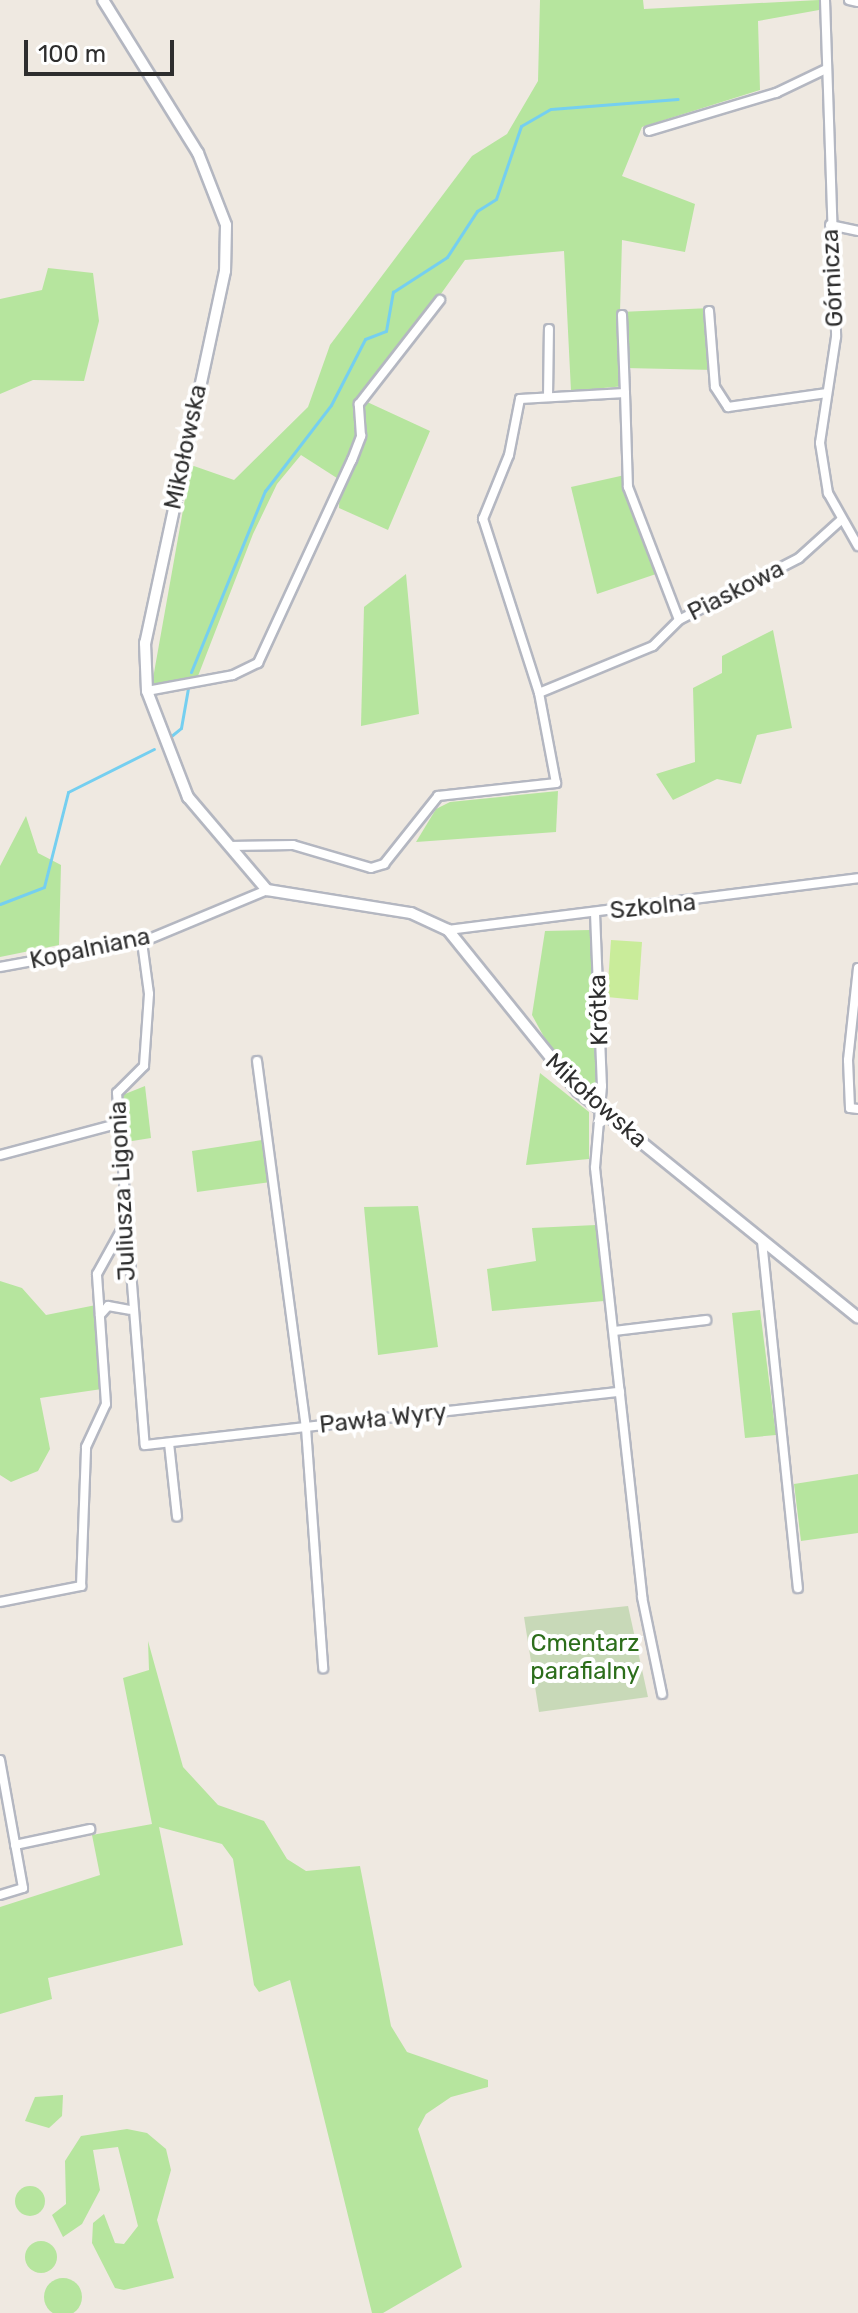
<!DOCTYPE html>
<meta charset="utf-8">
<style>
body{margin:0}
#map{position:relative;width:858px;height:2313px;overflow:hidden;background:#efe9e1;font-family:Rubik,sans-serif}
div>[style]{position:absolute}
.green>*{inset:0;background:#b6e59e}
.round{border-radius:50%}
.cemetery>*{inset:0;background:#c8d9b8}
.pitch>*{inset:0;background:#c9ec9a}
.stream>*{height:3px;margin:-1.5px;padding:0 1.5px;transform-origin:1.5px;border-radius:1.5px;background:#75cff0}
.roads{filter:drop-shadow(2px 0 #b4b7c1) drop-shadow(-2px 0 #b4b7c1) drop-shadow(0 2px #b4b7c1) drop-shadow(0 -2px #b4b7c1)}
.minor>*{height:8px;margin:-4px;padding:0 4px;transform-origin:4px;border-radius:4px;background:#fff}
.tertiary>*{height:10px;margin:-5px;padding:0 5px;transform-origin:5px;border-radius:5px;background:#fff}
span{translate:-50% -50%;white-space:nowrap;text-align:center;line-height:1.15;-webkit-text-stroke:8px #fff;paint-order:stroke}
.street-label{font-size:24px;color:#2e2e2e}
.park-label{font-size:24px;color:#2c6e1b}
.scale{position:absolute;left:24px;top:40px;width:150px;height:36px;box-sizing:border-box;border:4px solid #2e2e2e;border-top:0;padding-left:10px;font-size:24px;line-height:28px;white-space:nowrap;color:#2e2e2e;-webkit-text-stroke:6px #fff;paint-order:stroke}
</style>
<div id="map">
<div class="green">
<i style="clip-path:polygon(540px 0,643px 0,644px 9px,819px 0,819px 10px,758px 21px,760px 90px,642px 127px,622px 176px,695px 204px,685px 252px,622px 240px,620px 312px,711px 308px,715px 370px,625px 368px,625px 386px,571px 391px,564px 251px,465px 260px,365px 401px,430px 431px,388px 530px,339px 508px,340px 480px,301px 455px,277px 484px,253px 534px,198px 676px,152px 684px,191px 465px,234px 480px,308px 407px,330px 345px,472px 156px,507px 134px,538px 81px)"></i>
<i style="clip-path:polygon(48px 268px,93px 273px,99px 321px,84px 381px,33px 380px,0 394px,0 299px,42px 290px)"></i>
<i style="clip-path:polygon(625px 475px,659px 573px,597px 594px,571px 487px)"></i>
<i style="clip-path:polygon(406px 574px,419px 714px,361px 726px,364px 607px)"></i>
<i style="clip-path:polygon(773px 630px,792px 728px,757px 735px,741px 784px,717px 779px,673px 800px,656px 774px,695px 762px,693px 688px,722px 673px,722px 656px)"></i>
<i style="clip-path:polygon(558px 791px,556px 832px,416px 842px,436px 809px,450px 802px)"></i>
<i style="clip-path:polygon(26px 816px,38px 853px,61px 865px,59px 945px,0 957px,0 866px)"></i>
<i style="clip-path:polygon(590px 930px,597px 1092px,590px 1093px,556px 1059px,532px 1015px,545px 931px)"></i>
<i style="clip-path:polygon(540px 1073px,589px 1112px,589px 1159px,526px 1165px)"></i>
<i style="clip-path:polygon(145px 1086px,151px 1138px,126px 1142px,120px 1096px)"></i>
<i style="clip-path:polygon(262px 1140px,271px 1182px,197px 1192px,192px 1151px)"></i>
<i style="clip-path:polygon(418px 1206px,438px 1347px,378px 1355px,364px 1207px)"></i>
<i style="clip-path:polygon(596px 1225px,604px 1301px,492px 1311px,487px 1269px,536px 1261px,532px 1228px)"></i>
<i style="clip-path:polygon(0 1281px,22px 1288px,46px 1315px,96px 1305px,102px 1389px,40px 1398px,50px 1449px,38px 1471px,11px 1482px,0 1475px)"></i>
<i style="clip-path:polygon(760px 1310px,776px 1435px,745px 1438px,732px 1313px)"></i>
<i style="clip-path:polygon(858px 1474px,858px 1533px,801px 1541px,794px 1484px)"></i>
<i style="clip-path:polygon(148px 1641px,183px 1767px,218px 1805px,264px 1821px,287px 1859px,306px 1871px,360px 1866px,391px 2026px,407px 2052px,488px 2080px,488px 2087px,451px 2097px,426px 2114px,418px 2129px,462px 2267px,383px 2313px,372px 2313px,290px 1980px,259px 1992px,254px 1985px,233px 1859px,222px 1844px,159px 1827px,183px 1945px,48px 1978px,52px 1999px,0 2014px,0 1907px,100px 1875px,92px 1835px,152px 1824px,123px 1678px,149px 1670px)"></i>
<i style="clip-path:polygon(63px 2095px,62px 2116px,49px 2128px,25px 2121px,35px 2097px)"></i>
<i style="clip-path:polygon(127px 2129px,147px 2133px,166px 2149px,171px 2170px,157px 2220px,174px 2278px,124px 2290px,115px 2288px,92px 2243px,93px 2223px,104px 2214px,115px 2243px,124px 2244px,138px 2226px,118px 2147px,93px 2150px,100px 2190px,82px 2224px,63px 2237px,52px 2215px,66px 2204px,65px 2161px,81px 2136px)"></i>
<i class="round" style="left:15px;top:2186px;width:30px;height:30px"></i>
<i class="round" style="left:25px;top:2241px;width:32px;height:32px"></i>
<i class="round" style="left:44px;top:2278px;width:38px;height:38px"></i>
</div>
<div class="cemetery">
<i style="clip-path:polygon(628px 1606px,648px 1697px,539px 1712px,524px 1617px)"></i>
</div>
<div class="pitch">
<i style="clip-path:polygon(611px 940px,642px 942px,638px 1000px,607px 997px)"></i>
</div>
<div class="stream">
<i style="left:191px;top:672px;width:196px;rotate:-67.8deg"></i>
<i style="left:265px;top:491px;width:108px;rotate:-52.5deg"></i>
<i style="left:331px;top:405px;width:74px;rotate:-62.7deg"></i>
<i style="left:365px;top:339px;width:22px;rotate:-21deg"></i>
<i style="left:386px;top:331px;width:40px;rotate:-80deg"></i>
<i style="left:393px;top:292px;width:64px;rotate:-32.9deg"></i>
<i style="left:447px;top:257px;width:55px;rotate:-56.9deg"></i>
<i style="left:477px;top:211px;width:22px;rotate:-32deg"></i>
<i style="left:496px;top:199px;width:77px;rotate:-71.1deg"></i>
<i style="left:521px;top:126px;width:34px;rotate:-30deg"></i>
<i style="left:551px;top:109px;width:127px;rotate:-4.5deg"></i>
<i style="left:170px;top:737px;width:14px;rotate:-39deg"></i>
<i style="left:181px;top:728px;width:39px;rotate:-80deg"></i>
<i style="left:0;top:904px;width:47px;rotate:-21.1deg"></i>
<i style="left:44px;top:887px;width:98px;rotate:-75.8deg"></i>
<i style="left:68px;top:792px;width:96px;rotate:-26.6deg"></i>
</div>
<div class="roads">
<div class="minor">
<i style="left:825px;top:0;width:337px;rotate:88.1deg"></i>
<i style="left:836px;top:337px;width:107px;rotate:98.6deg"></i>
<i style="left:820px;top:443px;width:51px;rotate:80.9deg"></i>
<i style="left:828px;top:493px;width:61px;rotate:60.5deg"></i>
<i style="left:849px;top:0;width:9px;rotate:13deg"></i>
<i style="left:649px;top:131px;width:133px;rotate:-16.7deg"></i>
<i style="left:776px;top:93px;width:55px;rotate:-25.6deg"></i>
<i style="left:830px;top:225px;width:29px;rotate:12deg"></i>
<i style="left:709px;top:311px;width:76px;rotate:85.5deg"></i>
<i style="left:715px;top:387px;width:24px;rotate:57deg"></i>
<i style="left:728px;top:407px;width:100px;rotate:-8deg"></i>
<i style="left:622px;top:315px;width:78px;rotate:87.8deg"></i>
<i style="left:548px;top:397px;width:68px;rotate:-89.2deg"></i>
<i style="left:147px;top:691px;width:87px;rotate:-10.5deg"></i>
<i style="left:233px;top:675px;width:28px;rotate:-26deg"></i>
<i style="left:258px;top:663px;width:224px;rotate:-65.2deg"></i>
<i style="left:352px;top:460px;width:26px;rotate:-69deg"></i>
<i style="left:361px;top:436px;width:32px;rotate:-94deg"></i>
<i style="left:359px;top:404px;width:132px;rotate:-52.1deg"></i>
<i style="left:539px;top:693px;width:123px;rotate:-22.4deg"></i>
<i style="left:653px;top:646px;width:37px;rotate:-45deg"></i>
<i style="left:679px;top:620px;width:135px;rotate:-27.3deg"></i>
<i style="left:799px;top:558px;width:57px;rotate:-42.1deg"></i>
<i style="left:230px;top:846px;width:63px;rotate:-0.9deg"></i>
<i style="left:293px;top:845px;width:81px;rotate:16.4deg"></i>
<i style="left:371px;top:868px;width:14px;rotate:-17deg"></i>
<i style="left:384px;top:864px;width:87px;rotate:-51.5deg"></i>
<i style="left:438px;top:796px;width:119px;rotate:-6.3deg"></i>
<i style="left:556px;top:783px;width:92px;rotate:-100.7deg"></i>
<i style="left:539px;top:693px;width:183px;rotate:-107.8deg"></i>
<i style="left:483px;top:519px;width:69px;rotate:-67.9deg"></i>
<i style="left:509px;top:455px;width:57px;rotate:-78.9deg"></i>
<i style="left:520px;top:399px;width:105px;rotate:-3.3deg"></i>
<i style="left:625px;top:393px;width:94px;rotate:88.2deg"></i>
<i style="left:628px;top:487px;width:142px;rotate:69deg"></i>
<i style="left:595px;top:913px;width:173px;rotate:87.7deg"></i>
<i style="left:602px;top:1086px;width:82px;rotate:94.9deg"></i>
<i style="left:595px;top:1168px;width:432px;rotate:83.7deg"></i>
<i style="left:642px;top:1597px;width:99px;rotate:78.3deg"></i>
<i style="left:448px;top:930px;width:413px;rotate:-7.2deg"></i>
<i style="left:142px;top:942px;width:52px;rotate:82.3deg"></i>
<i style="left:149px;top:994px;width:72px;rotate:94deg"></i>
<i style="left:144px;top:1066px;width:38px;rotate:135deg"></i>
<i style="left:117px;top:1093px;width:353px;rotate:85.5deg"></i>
<i style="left:145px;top:1445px;width:478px;rotate:-6.4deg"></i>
<i style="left:0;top:967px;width:149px;rotate:-10.4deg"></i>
<i style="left:147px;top:940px;width:130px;rotate:-22.6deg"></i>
<i style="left:858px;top:968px;width:93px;rotate:96.2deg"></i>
<i style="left:848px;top:1060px;width:48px;rotate:87.6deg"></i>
<i style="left:850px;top:1108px;width:8px;rotate:7deg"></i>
<i style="left:257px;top:1061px;width:370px;rotate:82.4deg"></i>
<i style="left:306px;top:1428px;width:241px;rotate:85.9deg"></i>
<i style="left:0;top:1155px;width:124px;rotate:-14.9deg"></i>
<i style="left:762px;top:1241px;width:349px;rotate:84.1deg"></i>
<i style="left:100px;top:1315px;width:12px;rotate:-48deg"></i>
<i style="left:108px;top:1306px;width:22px;rotate:10deg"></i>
<i style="left:614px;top:1331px;width:93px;rotate:-6.8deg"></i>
<i style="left:169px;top:1443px;width:74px;rotate:83.8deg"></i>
<i style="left:0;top:1602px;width:83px;rotate:-11.2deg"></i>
<i style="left:81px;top:1586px;width:139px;rotate:-87.9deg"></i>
<i style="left:86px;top:1447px;width:47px;rotate:-65.1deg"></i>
<i style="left:106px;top:1404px;width:130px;rotate:-94deg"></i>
<i style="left:97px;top:1274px;width:54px;rotate:-61deg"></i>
<i style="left:0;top:1760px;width:130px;rotate:79.8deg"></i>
<i style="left:23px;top:1888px;width:24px;rotate:163deg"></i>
<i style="left:15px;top:1845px;width:77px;rotate:-12deg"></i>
</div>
<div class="tertiary">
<i style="left:103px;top:0;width:180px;rotate:58.2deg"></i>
<i style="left:198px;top:153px;width:77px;rotate:68.7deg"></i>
<i style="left:226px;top:225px;width:46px;rotate:91.2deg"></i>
<i style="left:225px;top:271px;width:381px;rotate:102.1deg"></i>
<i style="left:145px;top:643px;width:48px;rotate:87.6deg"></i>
<i style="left:147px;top:691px;width:114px;rotate:68.9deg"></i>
<i style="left:188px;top:797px;width:122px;rotate:49.7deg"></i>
<i style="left:267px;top:890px;width:146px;rotate:9.1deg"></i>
<i style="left:411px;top:913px;width:41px;rotate:24.7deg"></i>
<i style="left:448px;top:930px;width:207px;rotate:51.1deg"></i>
<i style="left:578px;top:1091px;width:360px;rotate:39deg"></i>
</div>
</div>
<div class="street-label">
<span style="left:833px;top:278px;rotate:-93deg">Górnicza</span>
<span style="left:186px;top:447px;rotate:-78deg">Mikołowska</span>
<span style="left:736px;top:591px;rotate:-27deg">Piaskowa</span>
<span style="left:653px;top:907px;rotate:-6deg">Szkolna</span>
<span style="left:90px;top:949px;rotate:-12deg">Kopalniana</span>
<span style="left:599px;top:1010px;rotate:-92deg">Krótka</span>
<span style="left:596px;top:1101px;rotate:42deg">Mikołowska</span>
<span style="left:123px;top:1191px;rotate:-93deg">Juliusza Ligonia</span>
<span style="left:383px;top:1419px;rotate:-6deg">Pawła Wyry</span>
</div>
<div class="park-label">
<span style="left:585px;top:1658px">Cmentarz<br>parafialny</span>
</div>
<div class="scale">100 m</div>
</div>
